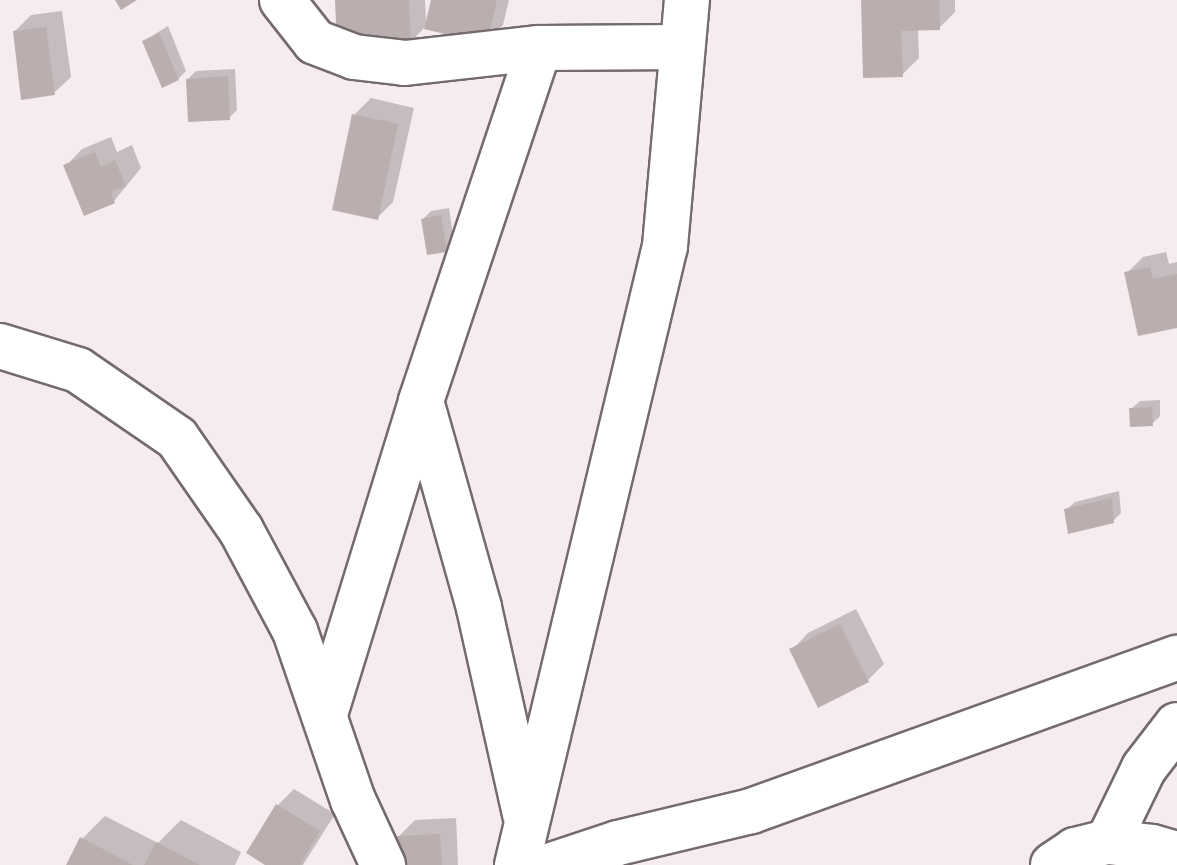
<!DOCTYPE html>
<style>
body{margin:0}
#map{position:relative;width:1177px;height:865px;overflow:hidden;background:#f6ebee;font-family:Literata,serif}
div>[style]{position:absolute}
.shadow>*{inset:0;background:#0003}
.building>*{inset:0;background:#baafae}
.roads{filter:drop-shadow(2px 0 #746b6e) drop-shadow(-2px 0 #746b6e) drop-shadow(0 2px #746b6e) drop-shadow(0 -2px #746b6e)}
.minor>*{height:44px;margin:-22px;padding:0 22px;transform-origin:22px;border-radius:22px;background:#fff}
span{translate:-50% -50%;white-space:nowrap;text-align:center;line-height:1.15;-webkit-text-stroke:6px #f6ebee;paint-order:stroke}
</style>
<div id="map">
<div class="shadow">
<i style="clip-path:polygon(337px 0,425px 0,426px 22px,433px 0,509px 0,503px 25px,487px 42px,425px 27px,410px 43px)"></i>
<i style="clip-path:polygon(863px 0,955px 0,955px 12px,939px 28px,918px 29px,919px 58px,902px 75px)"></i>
<i style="clip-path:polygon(62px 11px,71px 77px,54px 93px,15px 31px,31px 15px)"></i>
<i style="clip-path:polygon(168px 26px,186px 71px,178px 79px,144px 41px)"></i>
<i style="clip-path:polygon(235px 69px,237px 110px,229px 118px,188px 79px,196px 71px)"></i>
<i style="clip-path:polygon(371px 98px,414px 108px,393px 202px,377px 218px,354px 115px)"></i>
<i style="clip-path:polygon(111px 137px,117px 152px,132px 145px,141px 168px,114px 201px,66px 166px,82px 149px)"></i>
<i style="clip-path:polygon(449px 208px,454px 242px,446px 250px,423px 219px,431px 211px)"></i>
<i style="clip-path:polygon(1166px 252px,1169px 264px,1177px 262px,1177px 326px,1127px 273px,1143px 257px)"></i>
<i style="clip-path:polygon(1160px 400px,1160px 416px,1152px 424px,1131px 409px,1140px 401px)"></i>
<i style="clip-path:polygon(1119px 491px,1121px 513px,1113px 521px,1066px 510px,1075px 502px)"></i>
<i style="clip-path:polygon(856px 609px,884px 664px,868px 680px,792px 650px,808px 633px)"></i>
<i style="clip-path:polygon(294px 789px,335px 814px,303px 865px,269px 865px,278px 805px)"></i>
<i style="clip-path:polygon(105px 816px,158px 843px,181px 820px,241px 852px,235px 865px,68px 865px,82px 839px)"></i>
<i style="clip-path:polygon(456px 818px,458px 865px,400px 865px,399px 836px,415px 820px)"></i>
</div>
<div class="building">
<i style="clip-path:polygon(115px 0,137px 0,121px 10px)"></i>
<i style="clip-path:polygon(335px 0,409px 0,411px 45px,337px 48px)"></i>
<i style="clip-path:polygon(431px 0,497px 0,487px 44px,424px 29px)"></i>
<i style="clip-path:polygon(861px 0,939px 0,940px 30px,901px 31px,903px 77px,863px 78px)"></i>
<i style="clip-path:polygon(46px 27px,55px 95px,21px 100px,13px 31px)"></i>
<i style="clip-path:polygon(159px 33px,179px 80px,162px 88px,142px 41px)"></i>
<i style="clip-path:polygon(228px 76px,230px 120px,188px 122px,186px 79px)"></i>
<i style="clip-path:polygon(352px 114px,398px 124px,378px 220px,332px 210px)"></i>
<i style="clip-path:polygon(95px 152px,101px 167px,115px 160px,126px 186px,111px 192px,115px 203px,84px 216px,63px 165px)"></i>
<i style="clip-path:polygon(441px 215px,447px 252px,427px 255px,421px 219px)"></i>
<i style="clip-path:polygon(1150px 267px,1153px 279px,1177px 274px,1177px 328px,1138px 336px,1124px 272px)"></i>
<i style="clip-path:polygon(1152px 407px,1153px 426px,1130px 427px,1129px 408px)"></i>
<i style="clip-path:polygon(1112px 498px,1114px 523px,1068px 534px,1064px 509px)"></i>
<i style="clip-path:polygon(840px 624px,869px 682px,818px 708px,789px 649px)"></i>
<i style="clip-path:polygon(276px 804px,320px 831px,300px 865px,265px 865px,246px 853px)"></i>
<i style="clip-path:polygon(440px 834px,442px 865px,398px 865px,397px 836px)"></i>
<i style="clip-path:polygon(80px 837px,133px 865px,66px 865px)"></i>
<i style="clip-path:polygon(156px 842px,200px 865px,144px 865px)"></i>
</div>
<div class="roads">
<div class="minor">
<i style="left:282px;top:0;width:53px;rotate:51.8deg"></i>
<i style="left:315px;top:42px;width:42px;rotate:21deg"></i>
<i style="left:354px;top:57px;width:51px;rotate:6.7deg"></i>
<i style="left:405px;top:63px;width:135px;rotate:-6.4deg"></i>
<i style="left:539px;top:48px;width:143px;rotate:-0.4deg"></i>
<i style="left:0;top:346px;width:82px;rotate:17.1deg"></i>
<i style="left:78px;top:370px;width:120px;rotate:34.5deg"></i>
<i style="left:177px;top:438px;width:112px;rotate:55.2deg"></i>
<i style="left:241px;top:530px;width:115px;rotate:61.9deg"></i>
<i style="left:295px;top:631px;width:179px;rotate:71.1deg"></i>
<i style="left:353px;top:800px;width:72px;rotate:65.2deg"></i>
<i style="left:421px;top:401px;width:215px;rotate:74.3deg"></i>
<i style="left:479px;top:608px;width:211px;rotate:77.4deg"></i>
<i style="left:325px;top:714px;width:327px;rotate:-72.9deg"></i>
<i style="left:421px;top:401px;width:372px;rotate:-71.5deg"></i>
<i style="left:1108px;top:842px;width:82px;rotate:-64.1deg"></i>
<i style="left:1144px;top:768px;width:54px;rotate:-52.5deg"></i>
<i style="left:517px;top:865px;width:636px;rotate:-76.55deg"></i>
<i style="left:665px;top:246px;width:247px;rotate:-84.9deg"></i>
<i style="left:552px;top:865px;width:70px;rotate:-18.4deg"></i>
<i style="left:618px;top:843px;width:137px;rotate:-13.5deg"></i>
<i style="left:751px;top:811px;width:453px;rotate:-19.8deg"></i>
<i style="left:1053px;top:865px;width:27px;rotate:-34deg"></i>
<i style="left:1075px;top:850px;width:34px;rotate:-14deg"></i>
<i style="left:1108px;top:842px;width:44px;rotate:6.5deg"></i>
<i style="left:1152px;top:847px;width:26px;rotate:16deg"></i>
</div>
</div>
</div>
